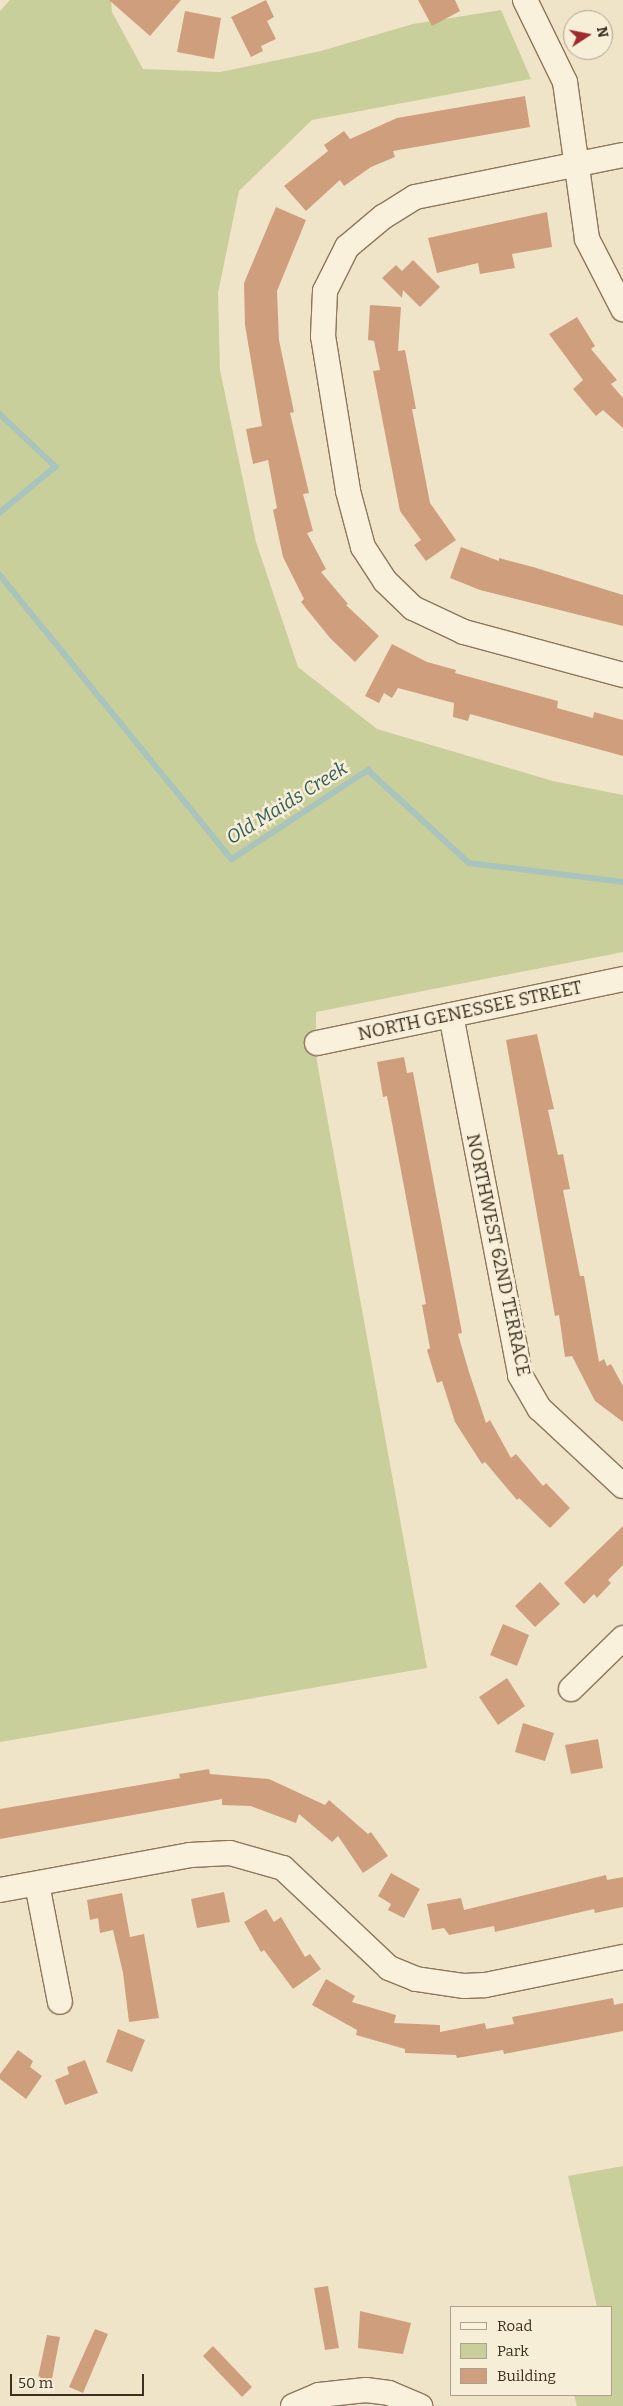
<!DOCTYPE html>
<style>
body{margin:0}
#map{position:relative;width:623px;height:2406px;overflow:hidden;background:#f0e4c8;font-family:Bitter,serif}
div>[style]{position:absolute}
.green>*{inset:0;background:#c9cf9b}
.stream>*{height:5.5px;margin:-2.75px;padding:0 2.75px;transform-origin:2.75px;border-radius:2.75px;background:#a9c4bc}
.building>*{inset:0;background:#cf9f7d}
.roads{filter:drop-shadow(1px 0 #8d765c) drop-shadow(-1px 0 #8d765c) drop-shadow(0 1px #8d765c) drop-shadow(0 -1px #8d765c)}
.minor>*{height:24px;margin:-12px;padding:0 12px;transform-origin:12px;border-radius:12px;background:#faf1dc}
span{translate:-50% -50%;white-space:nowrap;text-align:center;line-height:1.15;-webkit-text-stroke:5px #f7eed8;paint-order:stroke}
.street-label{font-size:18px;color:#3d2e20}
.water-label{font-size:19px;color:#2f5d5a;font-style:italic}
.legend{position:absolute;left:450px;top:2306px;width:162px;height:90px;box-sizing:border-box;background:#f7eed8;border:1px solid #ada18e;margin:0;padding:6px 9px;list-style:none;font-size:15px;color:#3d2e20}
.legend li{display:flex;align-items:center;gap:10px;height:25px}
.legend b{width:25px;border:1px solid #ada18e}
.north{position:absolute;left:563px;top:10px;width:50px;height:50px;box-sizing:border-box;background:#f7eed8;border:1px solid #ada18e;border-radius:50%;rotate:79deg;font-size:14px;font-weight:700;line-height:20px;text-align:center;color:#3d2e20}
.north::after{content:'';display:block;margin:auto;width:18px;height:22px;background:#9e2a2b;clip-path:polygon(50% 0,100% 100%,50% 72%,0 100%)}
.scale{position:absolute;left:10px;top:2374px;width:134px;height:22px;box-sizing:border-box;border:2px solid #3d2e20;border-top:0;padding-left:6px;font-size:15px;line-height:18px;white-space:nowrap;color:#3d2e20;-webkit-text-stroke:4px #f7eed8;paint-order:stroke}
</style>
<div id="map">
<div class="green">
<i style="clip-path:polygon(10px 0,111px 0,112px 12px,143px 69px,220px 72px,321px 51px,413px 24px,501px 10px,531px 79px,312px 120px,239px 191px,218px 293px,220px 370px,256px 542px,298px 667px,377px 729px,553px 781px,623px 795px,623px 952px,316px 1012px,316px 1056px,427px 1668px,0 1742px,0 11px)"></i>
<i style="clip-path:polygon(623px 2166px,623px 2406px,577px 2406px,574px 2395px,612px 2395px,612px 2307px,597px 2307px,568px 2176px)"></i>
</div>
<div class="stream">
<i style="left:0;top:414px;width:77px;rotate:43.4deg"></i>
<i style="left:56px;top:467px;width:72px;rotate:140.6deg"></i>
<i style="left:0;top:575px;width:367px;rotate:50.8deg"></i>
<i style="left:232px;top:859px;width:163px;rotate:-33.2deg"></i>
<i style="left:368px;top:770px;width:137px;rotate:42.6deg"></i>
<i style="left:469px;top:863px;width:155px;rotate:7deg"></i>
</div>
<div class="building">
<i style="clip-path:polygon(109px 0,181px 0,150px 36px)"></i>
<i style="clip-path:polygon(266px 0,274px 17px,267px 21px,276px 39px,261px 46px,263px 51px,251px 57px,231px 17px)"></i>
<i style="clip-path:polygon(418px 0,455px 0,460px 11px,432px 26px)"></i>
<i style="clip-path:polygon(185px 11px,221px 18px,214px 59px,177px 52px)"></i>
<i style="clip-path:polygon(525px 96px,530px 127px,393px 151px,395px 157px,371px 167px,344px 186px,340px 180px,306px 211px,284px 186px,328px 151px,324px 145px,344px 131px,350px 139px,397px 118px)"></i>
<i style="clip-path:polygon(276px 207px,306px 220px,277px 291px,279px 340px,294px 412px,290px 413px,309px 493px,303px 494px,313px 531px,307px 533px,326px 569px,321px 572px,348px 604px,346px 605px,379px 636px,355px 662px,330px 638px,301px 602px,304px 599px,283px 557px,273px 510px,277px 508px,268px 460px,253px 464px,246px 429px,262px 426px,245px 325px,244px 283px)"></i>
<i style="clip-path:polygon(547px 212px,552px 247px,512px 254px,515px 268px,480px 274px,478px 263px,437px 273px,428px 238px)"></i>
<i style="clip-path:polygon(413px 260px,440px 287px,420px 307px,403px 290px,402px 298px,382px 278px,396px 265px,402px 271px)"></i>
<i style="clip-path:polygon(370px 305px,401px 307px,398px 351px,405px 350px,416px 409px,412px 409px,430px 503px,456px 540px,426px 561px,414px 545px,421px 540px,400px 511px,373px 371px,380px 370px,374px 341px,368px 340px)"></i>
<i style="clip-path:polygon(577px 317px,595px 346px,591px 349px,617px 380px,611px 384px,623px 398px,623px 428px,603px 410px,596px 416px,573px 389px,583px 380px,549px 334px)"></i>
<i style="clip-path:polygon(461px 547px,499px 561px,499px 558px,533px 567px,623px 595px,623px 626px,480px 590px,450px 578px)"></i>
<i style="clip-path:polygon(392px 644px,427px 662px,456px 670px,455px 673px,558px 701px,557px 708px,593px 718px,594px 712px,623px 720px,623px 756px,470px 714px,468px 721px,453px 717px,454px 703px,398px 688px,392px 698px,384px 693px,379px 703px,365px 696px)"></i>
<i style="clip-path:polygon(537px 1034px,554px 1109px,548px 1110px,558px 1155px,563px 1154px,570px 1189px,563px 1190px,580px 1276px,584px 1276px,599px 1362px,604px 1359px,607px 1366px,611px 1364px,623px 1386px,623px 1422px,595px 1401px,572px 1356px,565px 1357px,559px 1315px,555px 1316px,506px 1040px)"></i>
<i style="clip-path:polygon(404px 1057px,407px 1073px,413px 1072px,462px 1333px,458px 1334px,469px 1372px,486px 1423px,490px 1420px,511px 1458px,516px 1454px,543px 1486px,546px 1483px,570px 1508px,550px 1528px,519px 1498px,517px 1500px,485px 1462px,482px 1464px,455px 1422px,442px 1381px,437px 1383px,427px 1350px,430px 1348px,422px 1305px,426px 1304px,387px 1096px,383px 1097px,377px 1062px)"></i>
<i style="clip-path:polygon(623px 1526px,623px 1565px,608px 1580px,611px 1583px,597px 1598px,594px 1594px,584px 1604px,564px 1583px)"></i>
<i style="clip-path:polygon(540px 1582px,560px 1604px,535px 1627px,515px 1606px)"></i>
<i style="clip-path:polygon(503px 1624px,529px 1635px,517px 1666px,490px 1655px)"></i>
<i style="clip-path:polygon(507px 1678px,525px 1706px,498px 1725px,479px 1697px)"></i>
<i style="clip-path:polygon(523px 1723px,554px 1733px,545px 1761px,515px 1752px)"></i>
<i style="clip-path:polygon(598px 1739px,603px 1768px,571px 1774px,565px 1745px)"></i>
<i style="clip-path:polygon(209px 1769px,210px 1774px,269px 1779px,325px 1805px,329px 1800px,368px 1834px,371px 1832px,388px 1856px,363px 1873px,338px 1836px,332px 1842px,299px 1814px,296px 1823px,251px 1806px,222px 1805px,222px 1799px,0 1839px,0 1809px,180px 1778px,179px 1774px)"></i>
<i style="clip-path:polygon(391px 1873px,420px 1889px,404px 1918px,388px 1910px,391px 1904px,378px 1896px)"></i>
<i style="clip-path:polygon(606px 1875px,607px 1880px,623px 1877px,623px 1907px,595px 1913px,594px 1909px,495px 1932px,494px 1926px,449px 1935px,444px 1928px,432px 1930px,427px 1904px,461px 1898px,464px 1910px)"></i>
<i style="clip-path:polygon(224px 1892px,230px 1922px,197px 1928px,191px 1899px)"></i>
<i style="clip-path:polygon(122px 1893px,130px 1937px,144px 1934px,159px 2018px,129px 2022px,123px 1973px,113px 1930px,100px 1933px,98px 1918px,90px 1920px,87px 1900px)"></i>
<i style="clip-path:polygon(266px 1909px,274px 1922px,281px 1917px,305px 1957px,310px 1954px,321px 1969px,293px 1989px,264px 1950px,261px 1952px,244px 1922px)"></i>
<i style="clip-path:polygon(326px 1979px,355px 1996px,352px 2002px,396px 2015px,394px 2023px,440px 2025px,440px 2032px,485px 2023px,486px 2029px,514px 2024px,512px 2017px,613px 1998px,614px 2005px,623px 2003px,623px 2031px,504px 2054px,503px 2050px,457px 2058px,456px 2055px,405px 2053px,405px 2049px,356px 2035px,357px 2030px,312px 2005px)"></i>
<i style="clip-path:polygon(118px 2029px,145px 2040px,132px 2072px,106px 2062px)"></i>
<i style="clip-path:polygon(18px 2050px,33px 2061px,30px 2067px,42px 2076px,26px 2099px,0 2079px,0 2074px)"></i>
<i style="clip-path:polygon(85px 2060px,98px 2093px,65px 2105px,55px 2080px,69px 2074px,67px 2067px)"></i>
<i style="clip-path:polygon(328px 2286px,339px 2348px,325px 2350px,314px 2288px)"></i>
<i style="clip-path:polygon(360px 2311px,411px 2323px,403px 2354px,358px 2348px)"></i>
<i style="clip-path:polygon(95px 2329px,108px 2334px,83px 2393px,69px 2387px)"></i>
<i style="clip-path:polygon(47px 2335px,60px 2337px,51px 2384px,37px 2382px)"></i>
<i style="clip-path:polygon(213px 2346px,252px 2387px,242px 2397px,203px 2356px)"></i>
</div>
<div class="roads">
<div class="minor">
<i style="left:525px;top:0;width:91px;rotate:64deg"></i>
<i style="left:565px;top:82px;width:159px;rotate:82deg"></i>
<i style="left:587px;top:239px;width:79px;rotate:62.8deg"></i>
<i style="left:623px;top:155px;width:212px;rotate:168.6deg"></i>
<i style="left:415px;top:197px;width:36px;rotate:148deg"></i>
<i style="left:384px;top:216px;width:48px;rotate:140deg"></i>
<i style="left:347px;top:247px;width:49px;rotate:116.6deg"></i>
<i style="left:325px;top:291px;width:45px;rotate:92.5deg"></i>
<i style="left:323px;top:336px;width:157px;rotate:80.8deg"></i>
<i style="left:348px;top:491px;width:58px;rotate:75deg"></i>
<i style="left:363px;top:547px;width:40px;rotate:57.1deg"></i>
<i style="left:385px;top:581px;width:39px;rotate:44deg"></i>
<i style="left:413px;top:608px;width:56px;rotate:25.2deg"></i>
<i style="left:464px;top:632px;width:165px;rotate:15.1deg"></i>
<i style="left:451px;top:1015px;width:367px;rotate:79.1deg"></i>
<i style="left:520px;top:1375px;width:39px;rotate:60deg"></i>
<i style="left:540px;top:1409px;width:113px;rotate:42.9deg"></i>
<i style="left:317px;top:1043px;width:313px;rotate:-11.8deg"></i>
<i style="left:571px;top:1689px;width:73px;rotate:-44.4deg"></i>
<i style="left:37px;top:1884px;width:120px;rotate:79deg"></i>
<i style="left:0;top:1890px;width:193px;rotate:-10.4deg"></i>
<i style="left:190px;top:1855px;width:40px;rotate:-2.9deg"></i>
<i style="left:230px;top:1853px;width:55px;rotate:15.8deg"></i>
<i style="left:283px;top:1868px;width:146px;rotate:43.3deg"></i>
<i style="left:389px;top:1968px;width:29px;rotate:22deg"></i>
<i style="left:416px;top:1979px;width:49px;rotate:8.3deg"></i>
<i style="left:464px;top:1986px;width:21px;rotate:-3deg"></i>
<i style="left:485px;top:1985px;width:141px;rotate:-11.5deg"></i>
<i style="left:293px;top:2406px;width:28px;rotate:-23deg"></i>
<i style="left:319px;top:2395px;width:47px;rotate:-6.1deg"></i>
<i style="left:366px;top:2390px;width:23px;rotate:7deg"></i>
<i style="left:389px;top:2393px;width:34px;rotate:23deg"></i>
</div>
</div>
<div class="street-label">
<span style="left:470px;top:1011px;rotate:-12deg">NORTH GENESSEE STREET</span>
<span style="left:498px;top:1255px;rotate:78deg">NORTHWEST 62ND TERRACE</span>
</div>
<div class="water-label">
<span style="left:287px;top:803px;rotate:-32deg">Old Maids Creek</span>
</div>
<ul class="legend">
<li><b style="height:6px;background:#faf1dc"></b>Road</li>
<li><b style="height:14px;background:#c9cf9b"></b>Park</li>
<li><b style="height:14px;background:#cf9f7d"></b>Building</li>
</ul>
<div class="north">N</div>
<div class="scale">50 m</div>
</div>
